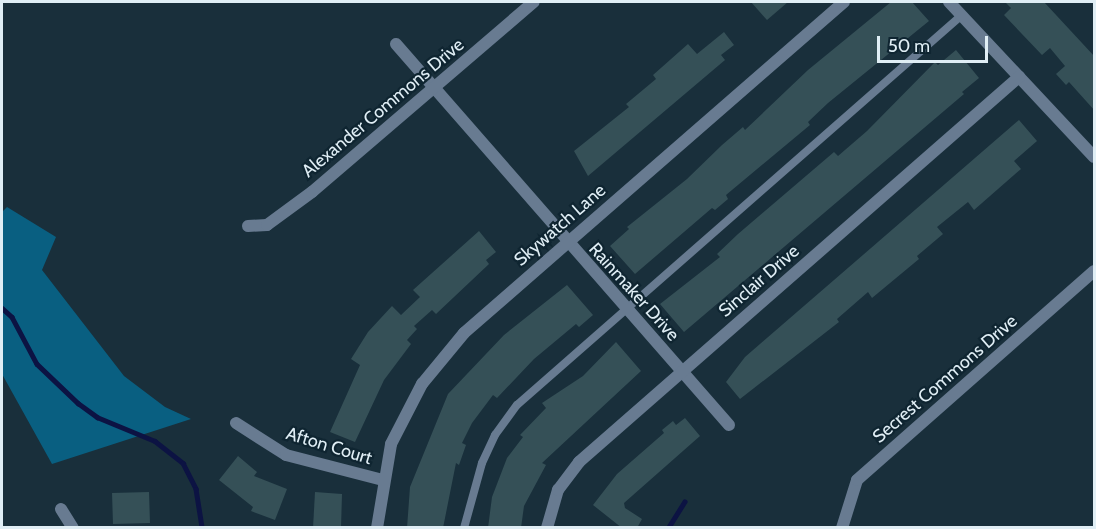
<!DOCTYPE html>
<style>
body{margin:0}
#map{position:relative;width:1096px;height:529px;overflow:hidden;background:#192f3b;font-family:Cabin,sans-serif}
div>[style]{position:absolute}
.forest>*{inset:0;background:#095f81}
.stream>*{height:4.5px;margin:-2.25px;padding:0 2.25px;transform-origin:2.25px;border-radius:2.25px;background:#0c1343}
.building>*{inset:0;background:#355057}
.service>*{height:8px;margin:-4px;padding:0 4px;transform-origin:4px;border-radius:4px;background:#687b91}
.minor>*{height:12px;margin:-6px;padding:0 6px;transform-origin:6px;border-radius:6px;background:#687b91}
span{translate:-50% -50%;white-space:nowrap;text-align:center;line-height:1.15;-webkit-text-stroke:4.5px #0f2531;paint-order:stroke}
.street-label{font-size:18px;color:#e0eef5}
.frame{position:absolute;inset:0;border:3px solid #e0eef5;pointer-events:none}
.scale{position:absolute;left:877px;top:36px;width:111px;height:27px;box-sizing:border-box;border:3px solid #e0eef5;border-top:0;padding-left:8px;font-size:18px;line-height:21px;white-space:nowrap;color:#e0eef5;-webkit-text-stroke:4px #0f2531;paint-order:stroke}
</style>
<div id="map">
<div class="forest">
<i style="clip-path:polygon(7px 207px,56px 237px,42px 270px,124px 376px,165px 407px,191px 419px,52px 464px,2px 374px,2px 212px)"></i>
</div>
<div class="stream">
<i style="left:2px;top:308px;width:13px;rotate:42deg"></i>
<i style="left:12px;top:317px;width:53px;rotate:62deg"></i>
<i style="left:37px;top:364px;width:57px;rotate:43.6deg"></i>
<i style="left:78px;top:403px;width:24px;rotate:36deg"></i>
<i style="left:97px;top:417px;width:63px;rotate:22.5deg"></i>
<i style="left:155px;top:441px;width:36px;rotate:38deg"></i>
<i style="left:183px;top:463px;width:29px;rotate:63deg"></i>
<i style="left:196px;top:489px;width:39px;rotate:81deg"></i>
<i style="left:668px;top:528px;width:31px;rotate:-58deg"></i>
</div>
<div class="building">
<i style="clip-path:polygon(751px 2px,788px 2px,767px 20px)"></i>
<i style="clip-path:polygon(891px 2px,912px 2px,929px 21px,828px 103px,808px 122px,810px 125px,726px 195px,728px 199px,715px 210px,712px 208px,635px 274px,610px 246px,629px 229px,627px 227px,687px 179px,722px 145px,743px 127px,745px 130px,808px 70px)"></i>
<i style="clip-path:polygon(1005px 2px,1044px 2px,1095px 57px,1095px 111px,1069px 82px,1066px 85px,1056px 74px,1065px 66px,1050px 48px,1042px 55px,1004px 15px,1011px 8px)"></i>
<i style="clip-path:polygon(724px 32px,734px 45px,721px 55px,725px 60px,588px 176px,574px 151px,629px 107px,626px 104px,656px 79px,653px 75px,688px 44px,697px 54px)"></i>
<i style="clip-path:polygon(956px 50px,979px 78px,962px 92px,964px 94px,684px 332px,660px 304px,720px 257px,717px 254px,738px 234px,834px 152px,838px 156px,867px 131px,935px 62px,938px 65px)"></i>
<i style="clip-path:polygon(1019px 120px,1037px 141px,1014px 161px,1021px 169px,974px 210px,968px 202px,937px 227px,943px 234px,917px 256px,919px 259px,872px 298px,868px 292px,837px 319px,839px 322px,740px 399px,726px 382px,745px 357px)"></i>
<i style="clip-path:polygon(479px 231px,496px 252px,486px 260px,489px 264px,436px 314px,432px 310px,414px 326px,417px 329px,407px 340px,411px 344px,384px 380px,355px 442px,330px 432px,360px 365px,351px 359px,368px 332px,392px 306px,401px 315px,420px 297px,413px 290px)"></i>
<i style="clip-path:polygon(567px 285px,593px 315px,579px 327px,576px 324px,534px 359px,497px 398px,493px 395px,472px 423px,462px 443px,466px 445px,459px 465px,456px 463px,443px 528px,407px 528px,410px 487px,448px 394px,504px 335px)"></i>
<i style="clip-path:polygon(616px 342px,641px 371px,542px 463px,546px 465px,524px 506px,521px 528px,488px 528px,492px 497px,507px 458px,523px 437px,520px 435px,546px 408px,542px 403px,583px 376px)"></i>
<i style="clip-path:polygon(685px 418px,700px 436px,624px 503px,625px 508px,642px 519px,637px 528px,622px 528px,593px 505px,617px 474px,664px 433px,662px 430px,673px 421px,676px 425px)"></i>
<i style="clip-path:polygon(238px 456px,257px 472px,254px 476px,287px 489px,275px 520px,251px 511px,253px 507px,219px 480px)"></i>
<i style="clip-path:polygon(149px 492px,150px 523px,113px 524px,112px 493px)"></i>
<i style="clip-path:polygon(315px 492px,342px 494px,341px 528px,313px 528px)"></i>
</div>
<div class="service">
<i style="left:464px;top:528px;width:67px;rotate:-74.5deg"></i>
<i style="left:482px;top:463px;width:31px;rotate:-65deg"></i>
<i style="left:495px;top:435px;width:37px;rotate:-54deg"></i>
<i style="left:517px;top:405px;width:592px;rotate:-41.23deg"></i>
</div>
<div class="minor">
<i style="left:949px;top:2px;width:212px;rotate:46.9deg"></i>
<i style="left:396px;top:44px;width:506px;rotate:48.85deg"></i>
<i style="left:248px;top:226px;width:19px;rotate:-3deg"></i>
<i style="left:267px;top:225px;width:56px;rotate:-36.3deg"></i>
<i style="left:312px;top:192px;width:292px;rotate:-40.6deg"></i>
<i style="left:236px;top:423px;width:59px;rotate:32.6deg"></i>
<i style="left:286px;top:455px;width:100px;rotate:14.5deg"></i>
<i style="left:61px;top:509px;width:22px;rotate:58deg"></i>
<i style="left:377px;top:528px;width:85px;rotate:-80.5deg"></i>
<i style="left:391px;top:444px;width:68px;rotate:-62.7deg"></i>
<i style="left:422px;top:384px;width:66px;rotate:-50.5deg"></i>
<i style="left:464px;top:333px;width:504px;rotate:-41.06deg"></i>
<i style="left:547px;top:528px;width:40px;rotate:-74deg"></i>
<i style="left:558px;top:490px;width:35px;rotate:-53deg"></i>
<i style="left:579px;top:462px;width:585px;rotate:-41.19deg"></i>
<i style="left:842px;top:528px;width:50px;rotate:-72.6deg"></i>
<i style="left:857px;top:480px;width:316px;rotate:-41.4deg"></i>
</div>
<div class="street-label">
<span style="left:383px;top:108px;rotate:-40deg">Alexander Commons Drive</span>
<span style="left:560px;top:225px;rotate:-41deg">Skywatch Lane</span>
<span style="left:759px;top:281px;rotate:-41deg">Sinclair Drive</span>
<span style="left:634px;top:292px;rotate:48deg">Rainmaker Drive</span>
<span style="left:945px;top:379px;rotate:-41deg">Secrest Commons Drive</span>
<span style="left:329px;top:446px;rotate:17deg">Afton Court</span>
</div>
<div class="frame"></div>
<div class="scale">50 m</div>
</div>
